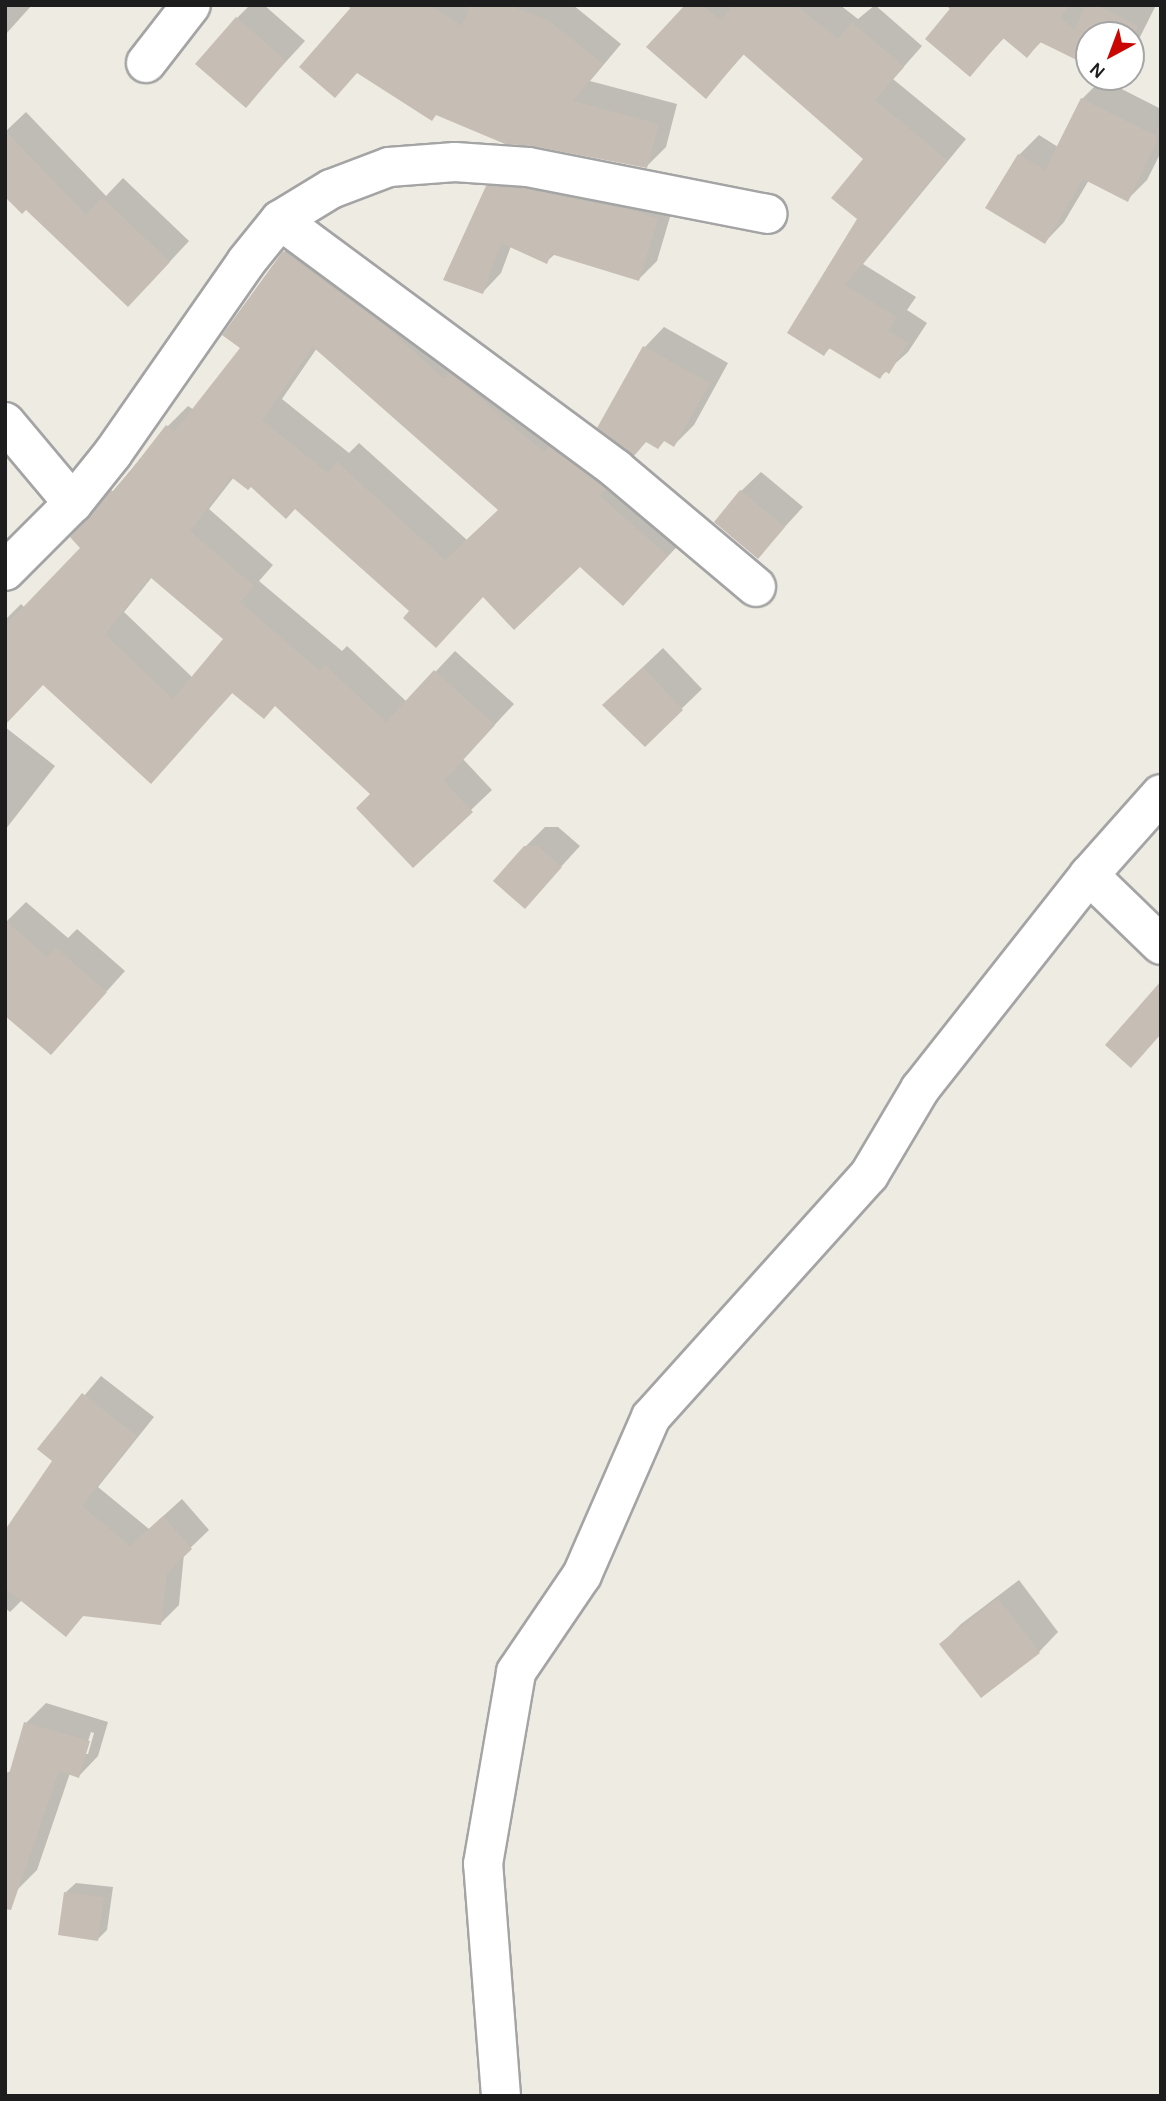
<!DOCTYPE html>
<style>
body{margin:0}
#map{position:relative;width:1166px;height:2101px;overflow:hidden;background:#eeebe2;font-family:Karla,sans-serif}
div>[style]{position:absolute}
.shadow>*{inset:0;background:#0003}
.building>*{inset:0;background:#c6bdb5}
.roads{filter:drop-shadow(2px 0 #a4a4a4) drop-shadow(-2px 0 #a4a4a4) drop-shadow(0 2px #a4a4a4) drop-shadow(0 -2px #a4a4a4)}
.street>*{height:38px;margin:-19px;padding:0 19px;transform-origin:19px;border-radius:19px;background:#fff}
span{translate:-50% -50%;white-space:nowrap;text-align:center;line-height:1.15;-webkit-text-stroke:6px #fff;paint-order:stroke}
.frame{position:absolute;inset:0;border:7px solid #1d1d1d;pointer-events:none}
.north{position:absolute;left:1075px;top:21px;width:70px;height:70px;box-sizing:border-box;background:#fff;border:2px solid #a5a5a5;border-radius:50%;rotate:221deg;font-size:19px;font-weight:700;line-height:28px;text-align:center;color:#1d1d1d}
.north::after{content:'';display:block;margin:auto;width:24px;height:32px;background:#c90700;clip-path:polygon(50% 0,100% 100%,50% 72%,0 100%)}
</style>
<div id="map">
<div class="shadow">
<i style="clip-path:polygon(5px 5px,32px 5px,5px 35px)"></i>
<i style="clip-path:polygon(250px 5px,264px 5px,305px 41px,245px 106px,237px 18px)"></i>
<i style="clip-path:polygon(345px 5px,573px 5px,621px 44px,590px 81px,677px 104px,666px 147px,647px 166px)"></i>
<i style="clip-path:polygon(688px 5px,840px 5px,858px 19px,875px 5px,922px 46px,893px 79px,966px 139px,863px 264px,916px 297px,907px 310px,927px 323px,908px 352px,880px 377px,831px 347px,824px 354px,859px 219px,866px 158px,745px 53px,706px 97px)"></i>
<i style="clip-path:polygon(946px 5px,1151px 5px,1155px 7px,1131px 55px,1131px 35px,1089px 35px,1089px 64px,1042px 41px,1027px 56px,1005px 37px,970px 74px,951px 10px)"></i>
<i style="clip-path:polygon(1102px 79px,1161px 109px,1161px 152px,1147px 180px,1127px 200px,1089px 180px,1064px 222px,1045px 242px,1019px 155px,1039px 135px,1058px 147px,1082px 99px)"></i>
<i style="clip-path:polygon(26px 112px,106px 196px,123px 178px,189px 241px,148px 285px,5px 132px)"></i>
<i style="clip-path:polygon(506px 168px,675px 200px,657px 261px,638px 280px,555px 254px,546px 262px,511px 246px,501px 273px,483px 292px,487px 187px)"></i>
<i style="clip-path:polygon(evenodd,305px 232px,688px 535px,623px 604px,580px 565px,484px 595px,411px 611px,295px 507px,234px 477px,209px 509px,273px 565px,259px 581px,342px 651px,347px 646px,407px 702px,455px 651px,514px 704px,463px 759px,492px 790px,413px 865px,372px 794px,276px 705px,234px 691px,151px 781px,43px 684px,5px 724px,5px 620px,21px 604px,25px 608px,83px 547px,113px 491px,168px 426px,188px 406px,194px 410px,243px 348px,284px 252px,305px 232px,317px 348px,500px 509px,467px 540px,359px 443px,349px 453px,282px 399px,317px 348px,305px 232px,152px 577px,226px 639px,193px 678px,124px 612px,152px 577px)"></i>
<i style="clip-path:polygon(664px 327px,728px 363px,694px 425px,674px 445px,665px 440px,658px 447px,645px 347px)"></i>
<i style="clip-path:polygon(761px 472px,803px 507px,758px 556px,741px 491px)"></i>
<i style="clip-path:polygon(663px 648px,702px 689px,645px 744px,624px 685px)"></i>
<i style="clip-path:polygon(5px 727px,55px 766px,5px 830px)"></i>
<i style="clip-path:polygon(545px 827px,558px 827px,580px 846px,525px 906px,525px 847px)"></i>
<i style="clip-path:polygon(26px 902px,68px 938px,77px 929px,125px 971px,51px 1053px,5px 923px)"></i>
<i style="clip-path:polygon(101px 1376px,154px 1417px,98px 1487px,149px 1529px,182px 1499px,209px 1530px,184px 1554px,179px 1605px,161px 1623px,85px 1614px,65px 1635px,22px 1600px,10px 1612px,5px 1608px,5px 1533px,54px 1461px,39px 1449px)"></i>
<i style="clip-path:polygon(1019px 1580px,1058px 1632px,1039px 1652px,941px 1644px,961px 1624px)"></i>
<i style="clip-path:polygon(evenodd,46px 1703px,108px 1722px,98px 1756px,79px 1776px,70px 1773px,37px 1870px,17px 1890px,5px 1886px,5px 1773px,12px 1771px,26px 1723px,46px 1703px,91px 1732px,94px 1733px,88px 1754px,84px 1754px,91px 1732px)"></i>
<i style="clip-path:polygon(76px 1883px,113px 1887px,107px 1930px,98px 1939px,66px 1892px)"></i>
</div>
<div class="building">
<i style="clip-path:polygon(353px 5px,430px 5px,462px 26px,470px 5px,509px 5px,548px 20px,603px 64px,573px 101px,659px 124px,647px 168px,532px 146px,505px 144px,436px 115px,432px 121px,357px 73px,335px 98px,299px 67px)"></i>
<i style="clip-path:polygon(685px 5px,701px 5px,721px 20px,733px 5px,796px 5px,838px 39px,852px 22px,904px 67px,875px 100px,947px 160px,845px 285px,897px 317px,888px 331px,908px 343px,889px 374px,885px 371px,880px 379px,829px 348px,824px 356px,787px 333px,857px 219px,831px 198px,863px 159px,743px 54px,706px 99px,646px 47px)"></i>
<i style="clip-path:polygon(953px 5px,1070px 5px,1060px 18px,1074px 30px,1086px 5px,1097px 5px,1138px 26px,1131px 40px,1131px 35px,1089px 35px,1089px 66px,1040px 42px,1027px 58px,1003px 38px,970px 77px,925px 39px)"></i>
<i style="clip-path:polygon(236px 17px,286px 61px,246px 108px,195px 64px)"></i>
<i style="clip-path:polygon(1081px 98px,1159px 137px,1128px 202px,1083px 179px,1045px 244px,985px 208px,1018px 154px,1045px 170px)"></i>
<i style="clip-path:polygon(5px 130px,86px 215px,102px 197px,170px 262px,128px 307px,26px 210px,22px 214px,5px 197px)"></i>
<i style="clip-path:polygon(486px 186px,525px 189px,636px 211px,658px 219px,639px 281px,551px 254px,547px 264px,501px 243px,483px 294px,443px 280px)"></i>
<i style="clip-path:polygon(evenodd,283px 251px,384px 325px,444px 379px,449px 373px,465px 385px,540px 449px,544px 452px,549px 446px,602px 486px,606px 489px,600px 496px,668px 556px,623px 606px,580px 567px,514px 630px,483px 597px,436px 648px,403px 618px,409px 611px,295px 509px,286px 519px,251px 487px,248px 490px,231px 477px,190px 531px,254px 586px,240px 602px,320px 671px,325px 665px,386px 722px,434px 670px,495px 725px,444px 781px,473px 812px,413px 868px,356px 808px,370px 794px,275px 706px,264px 719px,232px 693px,151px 784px,43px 685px,5px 725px,5px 626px,80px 548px,70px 537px,111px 490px,114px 492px,166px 425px,175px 431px,240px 348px,222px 335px,283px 251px,313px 347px,498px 510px,445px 560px,337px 462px,328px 473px,262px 420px,313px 347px,283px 251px,150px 577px,223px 639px,173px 699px,105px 634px,150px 577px)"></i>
<i style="clip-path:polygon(643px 346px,710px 383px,674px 447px,664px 441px,658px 449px,646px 442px,634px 456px,597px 428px)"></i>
<i style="clip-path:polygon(740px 490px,785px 527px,758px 559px,714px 522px)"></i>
<i style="clip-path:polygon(643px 667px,683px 710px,645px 747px,602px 705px)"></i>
<i style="clip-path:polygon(524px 846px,538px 846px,562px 867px,525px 909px,493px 881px)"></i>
<i style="clip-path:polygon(5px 920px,47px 957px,56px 948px,107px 992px,51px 1055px,5px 1016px)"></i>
<i style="clip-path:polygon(1161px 981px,1161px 1034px,1131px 1068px,1105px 1045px)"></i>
<i style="clip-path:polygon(82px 1393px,137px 1436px,82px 1506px,130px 1546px,163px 1516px,192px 1549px,167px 1573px,161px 1625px,83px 1616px,66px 1637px,5px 1588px,5px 1530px,52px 1461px,37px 1449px)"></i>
<i style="clip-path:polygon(998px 1598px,1040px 1653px,981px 1698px,939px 1644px)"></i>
<i style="clip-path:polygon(24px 1722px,90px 1741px,79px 1778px,59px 1771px,11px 1910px,5px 1909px,5px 1788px)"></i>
<i style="clip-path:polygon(64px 1892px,104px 1897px,98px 1941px,58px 1935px)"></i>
</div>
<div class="roads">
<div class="street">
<i style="left:146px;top:63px;width:73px;rotate:-52.2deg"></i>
<i style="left:280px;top:220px;width:418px;rotate:36.5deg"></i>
<i style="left:616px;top:469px;width:183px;rotate:40.1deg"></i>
<i style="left:5px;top:422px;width:106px;rotate:50deg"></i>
<i style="left:5px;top:571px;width:96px;rotate:-45deg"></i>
<i style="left:73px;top:503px;width:64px;rotate:-51.3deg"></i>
<i style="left:113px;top:453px;width:233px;rotate:-55.1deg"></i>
<i style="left:246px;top:262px;width:54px;rotate:-51deg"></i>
<i style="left:280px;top:220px;width:60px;rotate:-31.3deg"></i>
<i style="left:331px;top:189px;width:62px;rotate:-20.8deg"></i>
<i style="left:389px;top:167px;width:66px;rotate:-4.3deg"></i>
<i style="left:455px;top:162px;width:73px;rotate:3.9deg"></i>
<i style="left:528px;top:167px;width:244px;rotate:11.1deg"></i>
<i style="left:1089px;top:875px;width:100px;rotate:44.2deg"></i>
<i style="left:501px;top:2096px;width:233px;rotate:-94.4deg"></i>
<i style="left:483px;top:1864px;width:195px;rotate:-80.2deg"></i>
<i style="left:516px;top:1672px;width:117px;rotate:-55.8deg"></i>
<i style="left:582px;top:1575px;width:172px;rotate:-66.4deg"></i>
<i style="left:651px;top:1417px;width:326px;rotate:-48deg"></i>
<i style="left:869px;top:1175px;width:100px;rotate:-59.3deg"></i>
<i style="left:920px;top:1089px;width:273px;rotate:-51.7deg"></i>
<i style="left:1089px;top:875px;width:108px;rotate:-48.4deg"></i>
</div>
</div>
<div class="frame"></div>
<div class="north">N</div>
</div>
